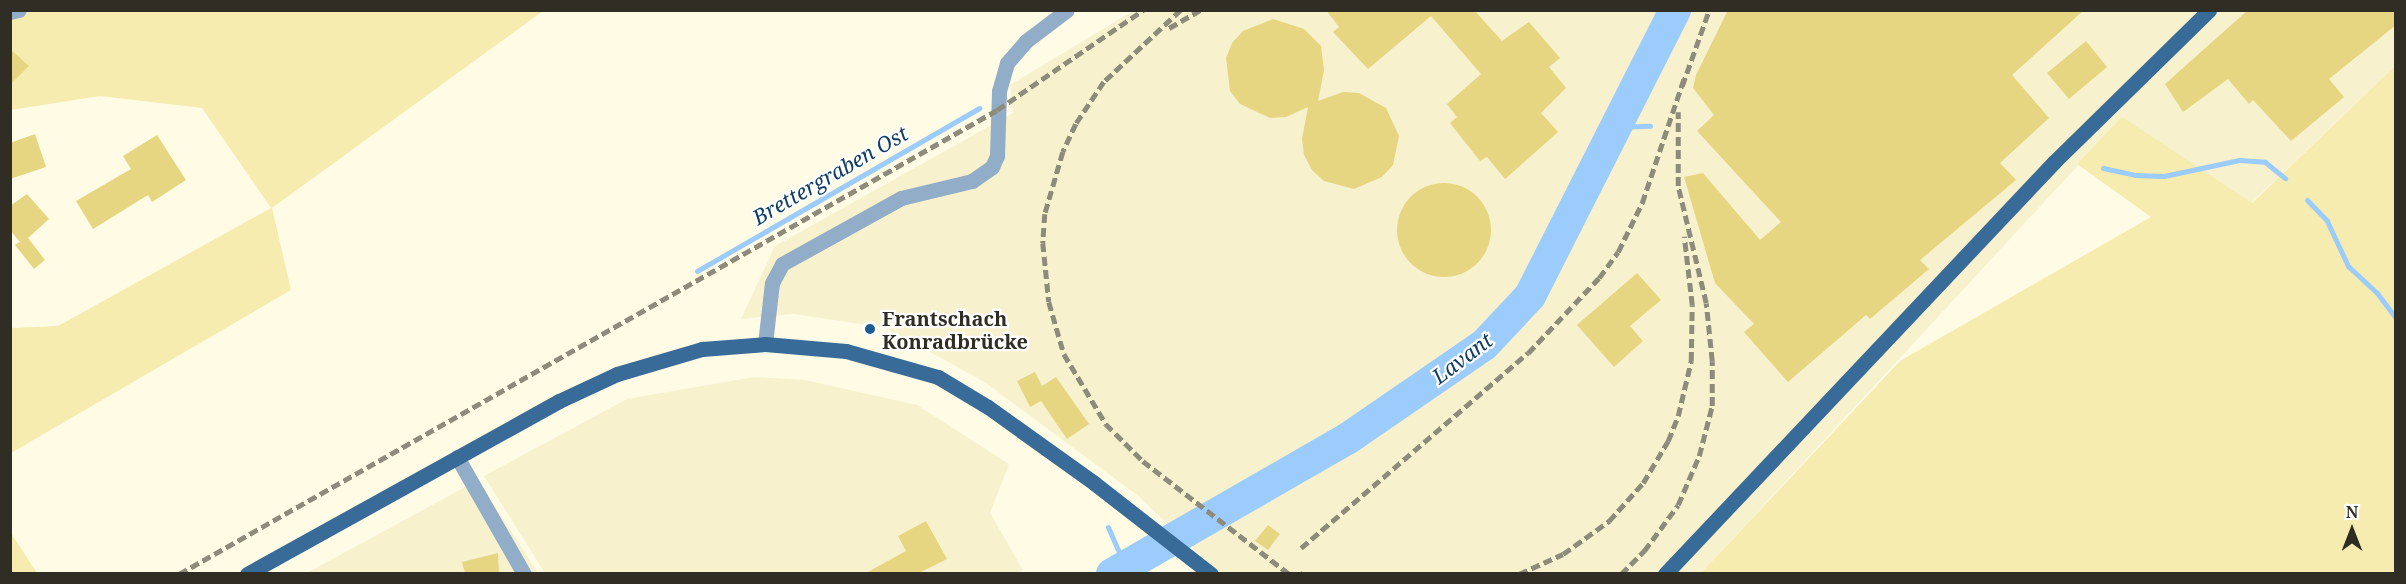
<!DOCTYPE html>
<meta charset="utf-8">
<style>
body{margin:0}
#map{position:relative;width:2406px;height:584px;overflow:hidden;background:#fffbe5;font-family:"Noto Serif",serif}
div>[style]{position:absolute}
.built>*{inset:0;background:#f7f1ce}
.green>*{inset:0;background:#f7ecb0}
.stream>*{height:5px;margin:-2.5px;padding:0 2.5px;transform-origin:2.5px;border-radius:2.5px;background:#9bccfc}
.river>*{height:32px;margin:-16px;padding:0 16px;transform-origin:16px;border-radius:16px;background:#9bccfc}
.building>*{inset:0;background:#e6d682}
.round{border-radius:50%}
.minor>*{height:15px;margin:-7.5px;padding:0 7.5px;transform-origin:7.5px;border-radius:7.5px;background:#92adc7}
.major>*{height:15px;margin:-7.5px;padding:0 7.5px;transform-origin:7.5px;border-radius:7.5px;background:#396b98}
.rail>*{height:4.5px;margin-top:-2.25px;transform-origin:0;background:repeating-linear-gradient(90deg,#8e8b7b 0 9px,transparent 0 13.5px)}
.dots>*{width:16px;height:16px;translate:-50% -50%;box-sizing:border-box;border:3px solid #fff;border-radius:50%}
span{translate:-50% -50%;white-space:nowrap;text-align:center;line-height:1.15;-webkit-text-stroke:4.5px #fff;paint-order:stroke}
.poi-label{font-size:20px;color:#302e24;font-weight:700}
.left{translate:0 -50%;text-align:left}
.water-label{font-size:21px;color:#113e65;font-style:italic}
.frame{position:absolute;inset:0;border:12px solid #302e24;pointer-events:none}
.north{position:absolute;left:2322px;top:500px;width:60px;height:60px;-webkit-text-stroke:4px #fff;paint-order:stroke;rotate:0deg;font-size:16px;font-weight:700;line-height:24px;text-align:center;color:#302e24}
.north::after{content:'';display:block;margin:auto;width:21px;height:27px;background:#302e24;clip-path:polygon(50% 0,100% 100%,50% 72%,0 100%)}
</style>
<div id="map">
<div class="built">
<i style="clip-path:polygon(1133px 11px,2395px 11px,2395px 66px,2251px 203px,2122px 118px,1701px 573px,1220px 573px,1137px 495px,986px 383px,887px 328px,793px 314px,741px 319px,775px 246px,1013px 113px,1010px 85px)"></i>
<i style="clip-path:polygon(754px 377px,805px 380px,917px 405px,1009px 464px,990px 513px,1023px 570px,1017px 574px,545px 573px,484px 476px,627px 399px)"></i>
<i style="clip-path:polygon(478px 480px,538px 573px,305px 574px)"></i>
</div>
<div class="green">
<i style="clip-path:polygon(11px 11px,543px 11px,272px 208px,291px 290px,11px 453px,11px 328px,58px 326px,271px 208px,202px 108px,100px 96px,11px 110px)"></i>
<i style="clip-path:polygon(2395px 66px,2395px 573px,1701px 573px,1900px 361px,2151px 217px,2077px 164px,2122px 117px,2252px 203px)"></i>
<i style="clip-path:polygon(11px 533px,37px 573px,11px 573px)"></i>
</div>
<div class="stream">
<i style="left:1614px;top:127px;width:36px;rotate:-2deg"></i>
<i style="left:2103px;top:168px;width:33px;rotate:12deg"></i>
<i style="left:2135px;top:175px;width:29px;rotate:2deg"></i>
<i style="left:2164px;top:176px;width:77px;rotate:-12deg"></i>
<i style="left:2239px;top:160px;width:26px;rotate:4deg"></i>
<i style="left:2265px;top:162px;width:26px;rotate:39deg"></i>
<i style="left:2307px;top:200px;width:29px;rotate:46deg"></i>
<i style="left:2327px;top:221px;width:50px;rotate:65deg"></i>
<i style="left:2348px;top:266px;width:40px;rotate:43deg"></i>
<i style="left:2377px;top:293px;width:31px;rotate:53deg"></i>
<i style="left:697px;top:271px;width:326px;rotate:-30deg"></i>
<i style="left:1108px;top:527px;width:43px;rotate:66.4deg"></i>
</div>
<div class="river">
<i style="left:1112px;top:574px;width:271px;rotate:-29.9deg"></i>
<i style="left:1347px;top:439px;width:166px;rotate:-34.5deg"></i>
<i style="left:1484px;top:345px;width:67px;rotate:-46.8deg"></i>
<i style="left:1530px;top:296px;width:321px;rotate:-63.1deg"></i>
</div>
<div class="building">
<i style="clip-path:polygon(1326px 10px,1474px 10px,1502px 41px,1529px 22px,1560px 58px,1549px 67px,1566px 88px,1541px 113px,1558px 132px,1505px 179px,1487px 157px,1480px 161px,1450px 123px,1457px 117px,1447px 104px,1481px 74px,1431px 16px,1368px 69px,1333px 32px,1339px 27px)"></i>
<i style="clip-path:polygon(1728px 10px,2084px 10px,2012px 75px,2049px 118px,2000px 163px,2016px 180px,1920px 260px,1929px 269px,1870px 319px,1866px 315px,1788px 382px,1744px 332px,1754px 324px,1715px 283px,1684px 177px,1703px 173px,1760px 240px,1781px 222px,1697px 131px,1714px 115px,1693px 88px,1696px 75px)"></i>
<i style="clip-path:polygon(2248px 10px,2396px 10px,2396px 25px,2329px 79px,2344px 97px,2291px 141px,2253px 100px,2249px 104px,2228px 79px,2183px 112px,2165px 84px)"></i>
<i style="clip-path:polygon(1273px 19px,1304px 29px,1321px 46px,1324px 70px,1318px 101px,1343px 92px,1359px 93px,1386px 108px,1399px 136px,1393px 165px,1382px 177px,1354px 189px,1324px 181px,1312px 170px,1304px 155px,1302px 139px,1308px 107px,1286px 117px,1270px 118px,1240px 104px,1230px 91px,1226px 58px,1232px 43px,1243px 31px)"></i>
<i style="clip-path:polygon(2086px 41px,2107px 67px,2069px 99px,2047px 73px)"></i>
<i style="clip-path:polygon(10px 49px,29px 66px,10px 85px)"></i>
<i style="clip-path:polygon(35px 134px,46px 167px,10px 179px,10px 143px)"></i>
<i style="clip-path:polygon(157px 135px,186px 180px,152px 202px,148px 195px,93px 229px,76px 201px,131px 169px,123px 156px)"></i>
<i class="round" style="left:1397px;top:183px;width:94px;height:94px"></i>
<i style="clip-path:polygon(27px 194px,49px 219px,28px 238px,45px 260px,34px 269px,15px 245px,20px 242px,10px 230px,10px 206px)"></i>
<i style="clip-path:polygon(1637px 273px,1661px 300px,1630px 326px,1643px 341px,1614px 367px,1577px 325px)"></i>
<i style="clip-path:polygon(1035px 372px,1042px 386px,1056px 377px,1089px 424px,1067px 439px,1041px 401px,1030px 407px,1017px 381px)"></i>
<i style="clip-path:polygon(926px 521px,947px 559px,919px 573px,866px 573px,906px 551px,898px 536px)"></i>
<i style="clip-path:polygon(1268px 525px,1280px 534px,1268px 550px,1255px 541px)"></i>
<i style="clip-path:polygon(498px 553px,499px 573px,465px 573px,462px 562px)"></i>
</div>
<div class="minor">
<i style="left:10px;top:12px;width:9px;rotate:-13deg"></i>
<i style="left:765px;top:344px;width:61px;rotate:-83.5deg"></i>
<i style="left:772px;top:283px;width:21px;rotate:-62deg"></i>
<i style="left:782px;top:264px;width:136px;rotate:-29deg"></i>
<i style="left:901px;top:198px;width:73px;rotate:-13.5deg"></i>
<i style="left:972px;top:181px;width:24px;rotate:-35deg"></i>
<i style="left:992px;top:167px;width:12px;rotate:-66deg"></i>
<i style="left:997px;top:156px;width:65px;rotate:-88.2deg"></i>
<i style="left:999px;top:91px;width:29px;rotate:-74deg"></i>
<i style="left:1007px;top:63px;width:29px;rotate:-49deg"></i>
<i style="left:1026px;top:41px;width:51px;rotate:-37.1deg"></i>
<i style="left:457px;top:457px;width:135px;rotate:60.2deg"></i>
</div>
<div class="major">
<i style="left:247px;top:574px;width:357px;rotate:-29deg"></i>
<i style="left:559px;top:401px;width:64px;rotate:-25deg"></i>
<i style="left:617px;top:374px;width:89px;rotate:-16.4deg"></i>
<i style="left:702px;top:349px;width:63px;rotate:-4.5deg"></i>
<i style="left:765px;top:344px;width:81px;rotate:4.9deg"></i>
<i style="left:846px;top:351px;width:96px;rotate:15.8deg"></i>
<i style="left:938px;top:377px;width:58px;rotate:31deg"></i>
<i style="left:988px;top:407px;width:130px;rotate:35.6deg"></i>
<i style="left:1094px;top:483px;width:148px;rotate:37.9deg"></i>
<i style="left:1665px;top:574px;width:567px;rotate:-46.64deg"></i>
<i style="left:2054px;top:162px;width:217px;rotate:-44.4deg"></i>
</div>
<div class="rail">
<i style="left:1181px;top:10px;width:105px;rotate:136.9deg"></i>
<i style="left:1104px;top:82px;width:50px;rotate:123.7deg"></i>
<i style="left:1076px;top:124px;width:31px;rotate:115deg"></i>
<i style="left:1063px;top:152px;width:65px;rotate:106.2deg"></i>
<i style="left:1045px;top:214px;width:29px;rotate:94deg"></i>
<i style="left:1043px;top:243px;width:59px;rotate:84.2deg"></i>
<i style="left:1049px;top:302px;width:54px;rotate:73.9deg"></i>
<i style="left:1064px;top:354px;width:82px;rotate:59deg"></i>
<i style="left:1106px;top:424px;width:52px;rotate:45deg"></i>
<i style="left:1143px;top:461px;width:185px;rotate:37.7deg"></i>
<i style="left:1169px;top:28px;width:36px;rotate:-30deg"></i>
<i style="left:1682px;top:86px;width:81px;rotate:-70.4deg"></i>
<i style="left:1301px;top:548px;width:299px;rotate:-40.7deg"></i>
<i style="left:1528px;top:353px;width:103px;rotate:-46.6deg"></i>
<i style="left:1599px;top:278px;width:32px;rotate:-54deg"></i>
<i style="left:1618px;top:252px;width:55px;rotate:-63.9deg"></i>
<i style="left:1642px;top:203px;width:132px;rotate:-71.4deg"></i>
<i style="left:1300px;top:573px;width:2px;rotate:27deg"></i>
<i style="left:179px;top:574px;width:940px;rotate:-29.56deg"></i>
<i style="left:997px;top:110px;width:177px;rotate:-34.4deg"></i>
<i style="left:1519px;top:574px;width:48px;rotate:-24.4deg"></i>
<i style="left:1563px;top:554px;width:57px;rotate:-35.7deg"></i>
<i style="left:1609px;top:521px;width:51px;rotate:-48.2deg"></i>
<i style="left:1643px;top:483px;width:49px;rotate:-59.2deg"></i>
<i style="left:1668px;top:441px;width:27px;rotate:-68deg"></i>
<i style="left:1678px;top:416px;width:57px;rotate:-76.7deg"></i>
<i style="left:1691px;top:361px;width:56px;rotate:-89deg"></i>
<i style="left:1692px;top:305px;width:69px;rotate:-96.6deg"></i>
<i style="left:1621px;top:574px;width:33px;rotate:-45deg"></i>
<i style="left:1644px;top:551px;width:57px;rotate:-53.5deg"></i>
<i style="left:1678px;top:505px;width:53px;rotate:-66.8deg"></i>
<i style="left:1699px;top:456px;width:52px;rotate:-75.4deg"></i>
<i style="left:1712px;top:406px;width:45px;rotate:-90deg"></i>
<i style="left:1712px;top:361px;width:58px;rotate:-95.9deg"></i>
<i style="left:1706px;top:303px;width:120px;rotate:-103.5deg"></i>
<i style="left:1678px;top:186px;width:74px;rotate:-90deg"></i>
</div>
<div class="dots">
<i style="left:870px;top:329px;background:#1c5c92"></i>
</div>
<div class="poi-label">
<span class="left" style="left:882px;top:330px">Frantschach<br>Konradbrücke</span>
</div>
<div class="water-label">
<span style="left:830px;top:175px;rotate:-30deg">Brettergraben Ost</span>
<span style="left:1462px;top:358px;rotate:-37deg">Lavant</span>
</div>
<div class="frame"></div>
<div class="north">N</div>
</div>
